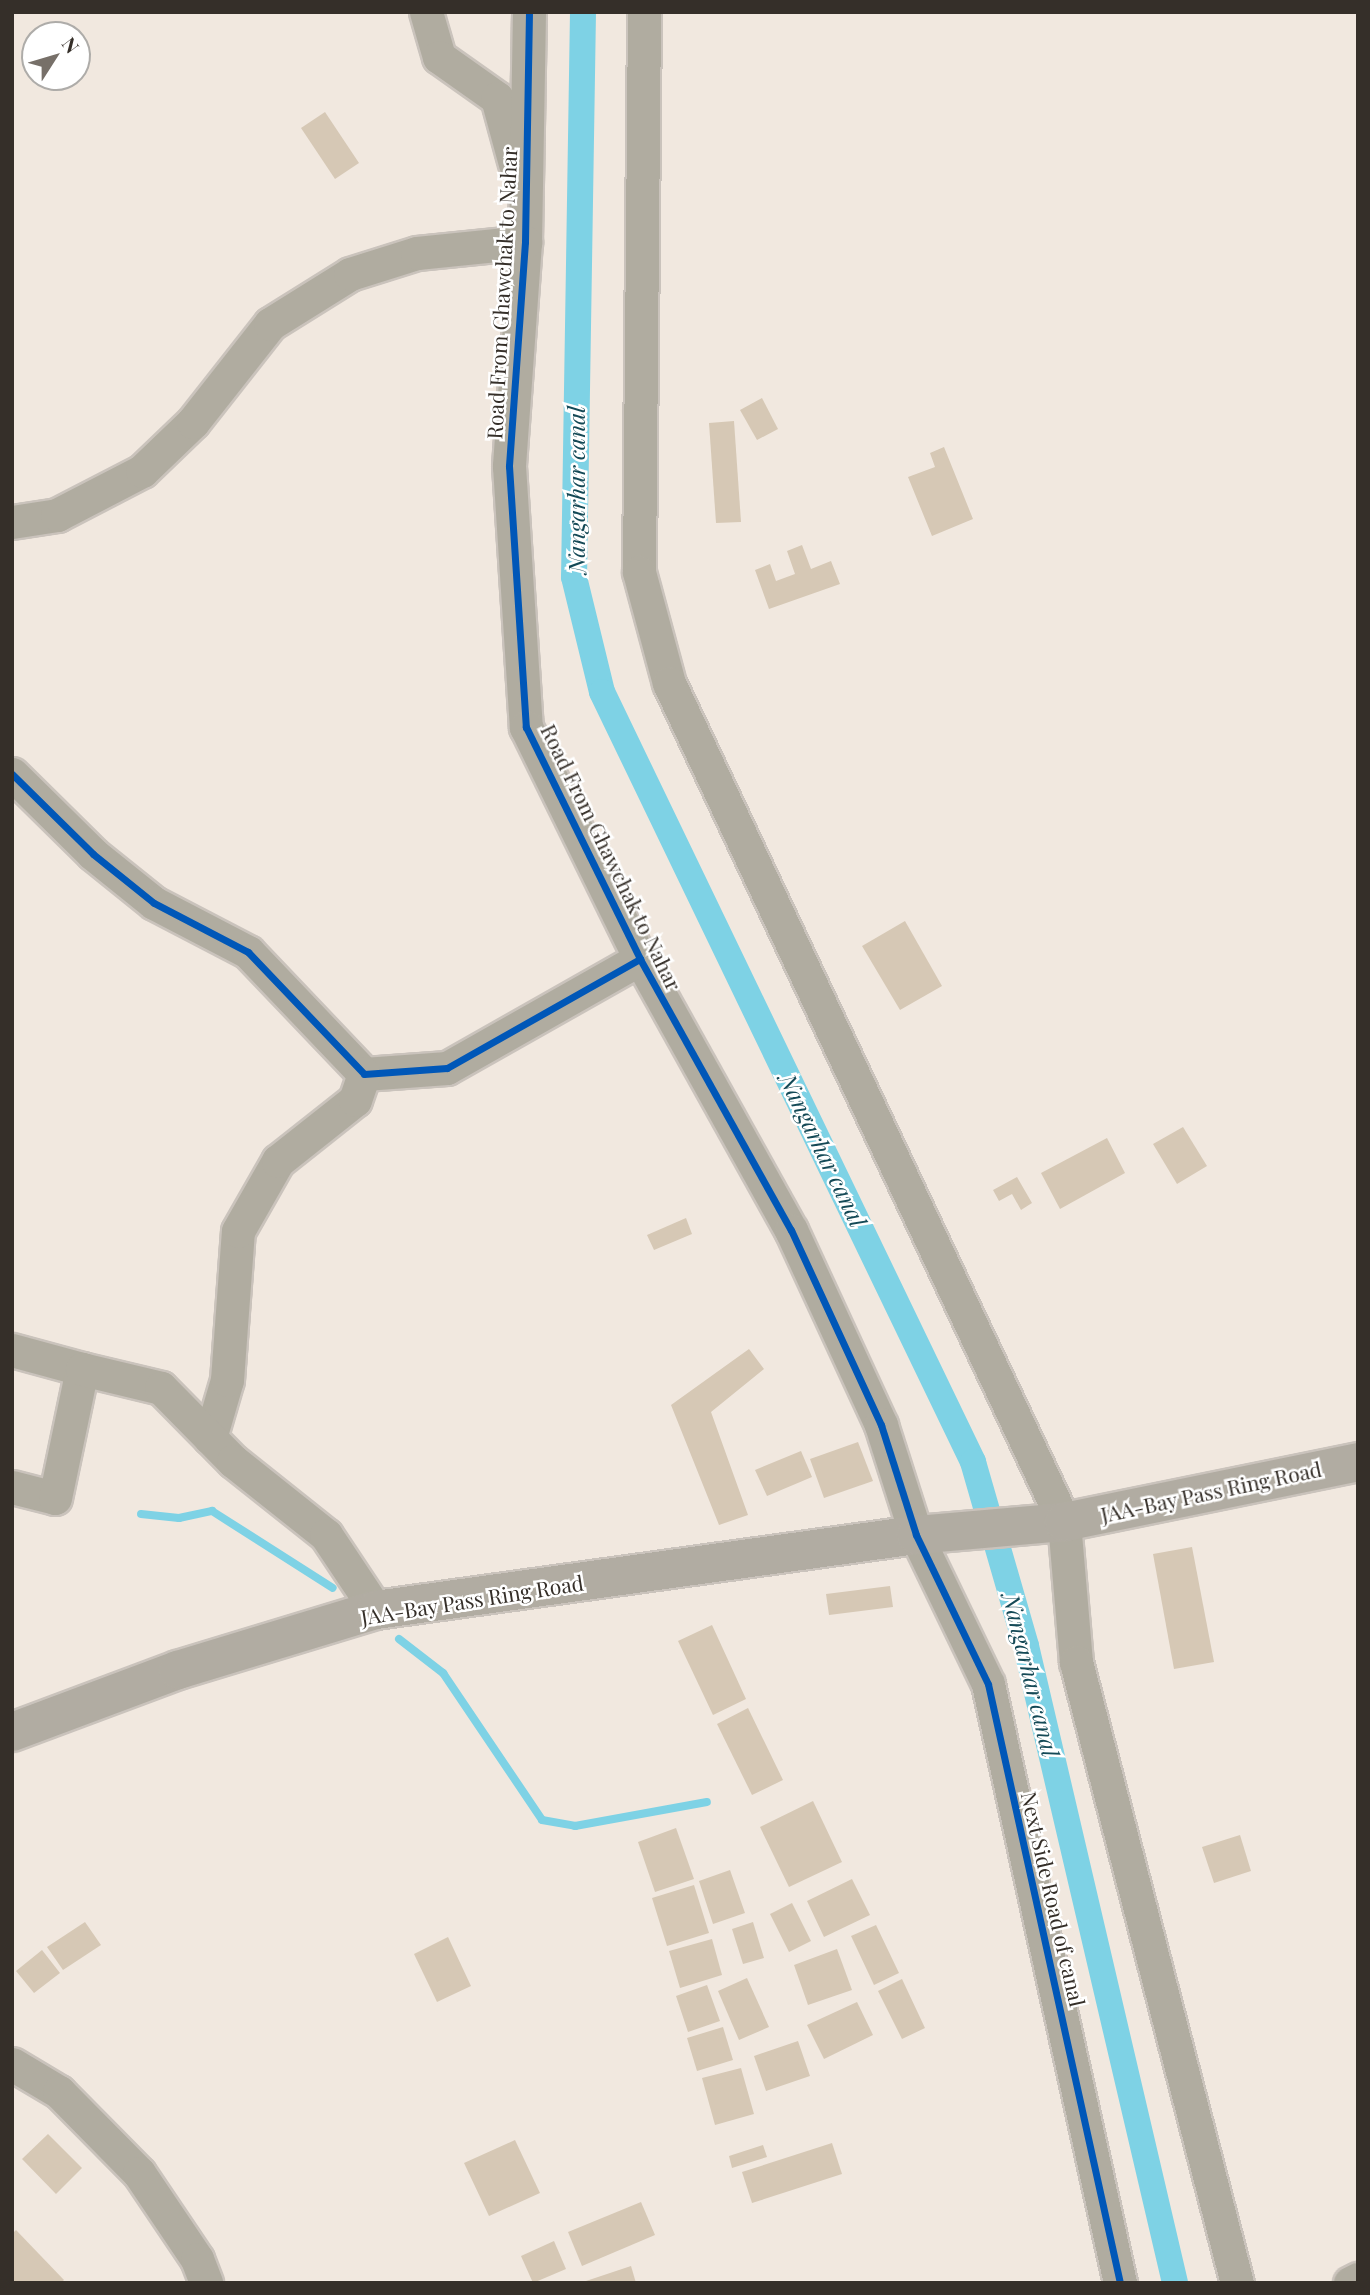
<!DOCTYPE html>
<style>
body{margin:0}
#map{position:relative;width:1370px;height:2295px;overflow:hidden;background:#f1e8df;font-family:"Playfair Display",serif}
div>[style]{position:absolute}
.stream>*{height:8px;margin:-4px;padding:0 4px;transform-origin:4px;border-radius:4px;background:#7ed2e5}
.canal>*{height:26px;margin:-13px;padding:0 13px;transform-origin:13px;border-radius:13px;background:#7ed2e5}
.building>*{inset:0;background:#d6c8b5}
.roads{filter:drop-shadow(2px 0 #cac3bc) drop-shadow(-2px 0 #cac3bc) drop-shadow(0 2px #cac3bc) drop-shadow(0 -2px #cac3bc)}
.minor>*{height:33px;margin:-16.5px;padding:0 16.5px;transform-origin:16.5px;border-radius:16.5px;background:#b0aca0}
.highway>*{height:38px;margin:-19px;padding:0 19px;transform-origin:19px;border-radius:19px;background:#b1aca2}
.cycleway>*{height:7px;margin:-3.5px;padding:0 3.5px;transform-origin:3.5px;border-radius:3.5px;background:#0057b8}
span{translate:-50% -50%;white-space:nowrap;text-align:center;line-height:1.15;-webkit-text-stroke:5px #fff;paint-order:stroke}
.street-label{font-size:21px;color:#352f29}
.water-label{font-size:23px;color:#144956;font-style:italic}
.frame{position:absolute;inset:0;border:14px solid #352f29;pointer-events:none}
.north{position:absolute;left:21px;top:21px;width:70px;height:70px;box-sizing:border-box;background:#fff;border:2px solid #aeaca9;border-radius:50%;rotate:53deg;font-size:19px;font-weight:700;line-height:28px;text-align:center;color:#352f29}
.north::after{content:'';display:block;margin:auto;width:24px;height:32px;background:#777069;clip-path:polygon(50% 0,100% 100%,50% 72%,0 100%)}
</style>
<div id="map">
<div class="stream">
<i style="left:141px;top:1514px;width:38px;rotate:6deg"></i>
<i style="left:179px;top:1518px;width:34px;rotate:-12deg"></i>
<i style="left:212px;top:1511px;width:143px;rotate:32.5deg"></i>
<i style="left:399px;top:1639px;width:56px;rotate:37.7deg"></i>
<i style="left:443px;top:1673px;width:177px;rotate:56deg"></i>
<i style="left:542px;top:1820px;width:34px;rotate:10deg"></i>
<i style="left:575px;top:1826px;width:134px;rotate:-10.3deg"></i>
</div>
<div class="canal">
<i style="left:583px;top:12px;width:565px;rotate:90.91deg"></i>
<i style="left:574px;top:577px;width:118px;rotate:76.3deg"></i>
<i style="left:602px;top:692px;width:855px;rotate:64.27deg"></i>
<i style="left:973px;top:1462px;width:191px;rotate:73.9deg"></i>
<i style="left:1026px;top:1646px;width:654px;rotate:76.83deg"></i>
</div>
<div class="building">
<i style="clip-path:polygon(325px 112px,359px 163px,335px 179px,301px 128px)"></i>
<i style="clip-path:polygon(762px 398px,778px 429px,757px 440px,740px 410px)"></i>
<i style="clip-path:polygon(734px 421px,741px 522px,716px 523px,709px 423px)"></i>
<i style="clip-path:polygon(944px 447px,973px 519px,932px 536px,908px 477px,935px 467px,930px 453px)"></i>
<i style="clip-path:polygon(802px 545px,811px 569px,831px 561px,840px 584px,769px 609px,755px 570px,770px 564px,776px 581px,795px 574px,787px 551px)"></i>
<i style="clip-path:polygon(905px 921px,942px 986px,900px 1010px,862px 946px)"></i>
<i style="clip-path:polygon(1183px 1127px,1207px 1166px,1177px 1184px,1153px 1144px)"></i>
<i style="clip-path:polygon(1107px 1138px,1125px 1173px,1060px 1209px,1041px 1173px)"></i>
<i style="clip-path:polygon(1017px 1177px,1032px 1203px,1021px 1210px,1012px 1194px,999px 1201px,993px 1190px)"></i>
<i style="clip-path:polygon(686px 1218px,692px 1234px,654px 1250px,647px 1235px)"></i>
<i style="clip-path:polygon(749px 1349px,764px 1369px,711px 1412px,748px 1515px,719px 1525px,671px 1405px)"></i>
<i style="clip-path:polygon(858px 1442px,873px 1481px,824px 1498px,810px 1459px)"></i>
<i style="clip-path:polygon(801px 1451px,812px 1477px,767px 1496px,755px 1470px)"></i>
<i style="clip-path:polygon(1192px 1547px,1214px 1662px,1174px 1669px,1153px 1554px)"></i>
<i style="clip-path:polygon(890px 1586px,893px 1607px,829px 1615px,826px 1594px)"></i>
<i style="clip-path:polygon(712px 1625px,746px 1699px,713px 1715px,678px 1641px)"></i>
<i style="clip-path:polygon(748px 1708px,783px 1780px,752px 1795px,717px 1724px)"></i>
<i style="clip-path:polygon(813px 1801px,842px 1862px,789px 1887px,760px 1827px)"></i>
<i style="clip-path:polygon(676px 1828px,694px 1879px,655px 1892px,638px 1842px)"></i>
<i style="clip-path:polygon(1240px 1835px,1251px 1871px,1214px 1883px,1202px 1847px)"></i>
<i style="clip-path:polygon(730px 1870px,745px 1913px,713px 1924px,699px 1881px)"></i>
<i style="clip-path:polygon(852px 1879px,870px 1915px,824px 1937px,807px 1901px)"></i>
<i style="clip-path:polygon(694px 1885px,709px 1933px,667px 1946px,652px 1898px)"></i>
<i style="clip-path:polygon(792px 1903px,811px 1941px,789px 1952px,770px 1914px)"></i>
<i style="clip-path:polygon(85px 1922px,101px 1945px,63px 1970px,47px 1947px)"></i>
<i style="clip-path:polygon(753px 1922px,764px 1958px,743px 1964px,732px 1929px)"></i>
<i style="clip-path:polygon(876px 1925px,899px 1973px,874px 1985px,851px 1936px)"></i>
<i style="clip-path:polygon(448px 1937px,471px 1986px,437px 2002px,414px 1954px)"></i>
<i style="clip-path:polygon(712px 1939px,722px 1975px,680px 1988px,669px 1951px)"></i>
<i style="clip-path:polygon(837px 1949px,852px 1990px,808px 2005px,794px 1965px)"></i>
<i style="clip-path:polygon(42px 1950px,60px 1973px,34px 1993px,16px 1971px)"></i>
<i style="clip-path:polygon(747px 1978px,769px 2027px,739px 2040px,718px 1991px)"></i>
<i style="clip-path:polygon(902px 1979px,925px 2028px,902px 2039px,878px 1991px)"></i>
<i style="clip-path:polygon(707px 1985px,720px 2021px,688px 2032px,676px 1996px)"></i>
<i style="clip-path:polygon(857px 2002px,873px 2035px,824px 2059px,807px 2025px)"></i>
<i style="clip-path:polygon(723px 2027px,733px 2060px,697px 2071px,687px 2038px)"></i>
<i style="clip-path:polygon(798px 2041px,810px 2076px,766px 2091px,754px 2056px)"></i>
<i style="clip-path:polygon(741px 2068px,754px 2114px,715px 2125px,702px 2078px)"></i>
<i style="clip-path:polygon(48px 2134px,82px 2168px,56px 2194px,22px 2159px)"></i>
<i style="clip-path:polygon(515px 2140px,540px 2193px,489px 2216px,464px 2163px)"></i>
<i style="clip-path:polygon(832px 2143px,842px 2174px,752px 2203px,742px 2172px)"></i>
<i style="clip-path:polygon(763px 2145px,767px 2157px,732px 2168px,729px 2156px)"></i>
<i style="clip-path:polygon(641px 2202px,655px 2235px,582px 2266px,568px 2232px)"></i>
<i style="clip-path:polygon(16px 2230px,64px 2280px,61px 2283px,12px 2283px,12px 2234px)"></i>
<i style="clip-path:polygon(554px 2241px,566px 2269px,533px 2283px,521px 2256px)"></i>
<i style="clip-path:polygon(631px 2266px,636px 2283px,583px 2283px,583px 2282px)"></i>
</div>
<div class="roads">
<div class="minor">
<i style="left:426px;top:12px;width:47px;rotate:73.9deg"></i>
<i style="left:439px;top:57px;width:71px;rotate:35.3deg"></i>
<i style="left:497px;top:98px;width:68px;rotate:74.7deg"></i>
<i style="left:529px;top:12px;width:230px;rotate:91deg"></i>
<i style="left:525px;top:242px;width:225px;rotate:94.1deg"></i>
<i style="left:509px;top:466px;width:262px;rotate:86.3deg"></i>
<i style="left:526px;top:727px;width:258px;rotate:63.8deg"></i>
<i style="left:640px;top:959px;width:310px;rotate:60.9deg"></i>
<i style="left:791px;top:1230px;width:215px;rotate:65.2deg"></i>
<i style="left:881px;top:1425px;width:115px;rotate:72.3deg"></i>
<i style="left:916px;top:1535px;width:165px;rotate:64.2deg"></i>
<i style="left:988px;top:1684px;width:613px;rotate:77.57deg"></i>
<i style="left:644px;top:12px;width:560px;rotate:90.51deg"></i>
<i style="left:639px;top:572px;width:115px;rotate:74.9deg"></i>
<i style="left:669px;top:683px;width:927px;rotate:64.79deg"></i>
<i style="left:1064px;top:1522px;width:141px;rotate:85.1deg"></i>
<i style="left:1076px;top:1662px;width:642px;rotate:75.47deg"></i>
<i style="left:12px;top:522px;width:46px;rotate:-8.8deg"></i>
<i style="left:57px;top:515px;width:96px;rotate:-27.4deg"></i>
<i style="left:142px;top:471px;width:71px;rotate:-43.9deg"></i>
<i style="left:193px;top:422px;width:125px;rotate:-51.8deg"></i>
<i style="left:270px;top:324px;width:94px;rotate:-32deg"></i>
<i style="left:350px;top:274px;width:70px;rotate:-17.4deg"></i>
<i style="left:417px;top:253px;width:109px;rotate:-5.8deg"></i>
<i style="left:12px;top:774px;width:114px;rotate:44.6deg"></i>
<i style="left:93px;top:854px;width:78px;rotate:38.8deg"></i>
<i style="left:154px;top:903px;width:106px;rotate:27.5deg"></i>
<i style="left:248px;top:952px;width:168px;rotate:46.4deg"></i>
<i style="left:364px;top:1074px;width:83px;rotate:-4.1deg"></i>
<i style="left:447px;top:1068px;width:222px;rotate:-29.5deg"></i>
<i style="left:12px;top:1350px;width:73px;rotate:15.2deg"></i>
<i style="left:210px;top:1438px;width:60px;rotate:-73.7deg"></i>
<i style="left:227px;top:1380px;width:149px;rotate:-85.8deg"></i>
<i style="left:238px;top:1231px;width:81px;rotate:-60.3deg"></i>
<i style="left:278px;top:1161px;width:98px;rotate:-38.4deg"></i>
<i style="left:355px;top:1100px;width:28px;rotate:-71deg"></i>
<i style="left:12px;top:1487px;width:44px;rotate:14.3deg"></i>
<i style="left:55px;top:1498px;width:132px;rotate:-78.2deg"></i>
<i style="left:82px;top:1369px;width:81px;rotate:13.5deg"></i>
<i style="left:161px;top:1388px;width:103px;rotate:45.4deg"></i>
<i style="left:233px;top:1461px;width:119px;rotate:38.5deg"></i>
<i style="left:326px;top:1535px;width:90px;rotate:56.3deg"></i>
<i style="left:12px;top:2064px;width:55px;rotate:30.8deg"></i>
<i style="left:59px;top:2092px;width:114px;rotate:45.4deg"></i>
<i style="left:139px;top:2173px;width:104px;rotate:56deg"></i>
<i style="left:197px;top:2259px;width:26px;rotate:69deg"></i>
<i style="left:1350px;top:2283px;width:9px;rotate:-27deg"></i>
</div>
<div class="highway">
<i style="left:12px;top:1732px;width:177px;rotate:-20.5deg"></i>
<i style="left:178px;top:1670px;width:207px;rotate:-16.9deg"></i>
<i style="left:376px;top:1610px;width:545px;rotate:-7.91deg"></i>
<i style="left:916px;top:1535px;width:149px;rotate:-5deg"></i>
<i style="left:1064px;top:1522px;width:300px;rotate:-11.5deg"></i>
</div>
</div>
<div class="cycleway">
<i style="left:529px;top:12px;width:230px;rotate:91deg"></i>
<i style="left:525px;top:242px;width:225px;rotate:94.1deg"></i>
<i style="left:509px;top:466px;width:262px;rotate:86.3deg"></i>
<i style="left:526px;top:727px;width:258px;rotate:63.8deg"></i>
<i style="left:640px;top:959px;width:310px;rotate:60.9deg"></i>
<i style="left:791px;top:1230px;width:215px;rotate:65.2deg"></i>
<i style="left:881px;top:1425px;width:115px;rotate:72.3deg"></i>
<i style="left:916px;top:1535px;width:165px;rotate:64.2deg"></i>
<i style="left:988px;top:1684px;width:613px;rotate:77.57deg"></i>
<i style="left:12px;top:774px;width:114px;rotate:44.6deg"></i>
<i style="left:93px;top:854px;width:78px;rotate:38.8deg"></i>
<i style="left:154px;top:903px;width:106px;rotate:27.5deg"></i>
<i style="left:248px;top:952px;width:168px;rotate:46.4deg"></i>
<i style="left:364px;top:1074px;width:83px;rotate:-4.1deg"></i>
<i style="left:447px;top:1068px;width:222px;rotate:-29.5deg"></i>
</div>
<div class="street-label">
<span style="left:501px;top:293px;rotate:-87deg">Road From Ghawchak to Nahar</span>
<span style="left:612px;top:857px;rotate:64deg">Road From Ghawchak to Nahar</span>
<span style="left:1211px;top:1491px;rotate:-12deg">JAA-Bay Pass Ring Road</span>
<span style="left:472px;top:1599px;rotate:-9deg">JAA-Bay Pass Ring Road</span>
<span style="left:1054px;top:1899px;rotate:77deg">Next Side Road of canal</span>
</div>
<div class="water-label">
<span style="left:576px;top:490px;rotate:-90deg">Nangarhar canal</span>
<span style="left:823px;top:1150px;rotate:64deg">Nangarhar canal</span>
<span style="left:1031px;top:1675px;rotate:76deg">Nangarhar canal</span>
</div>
<div class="frame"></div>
<div class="north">N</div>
</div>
